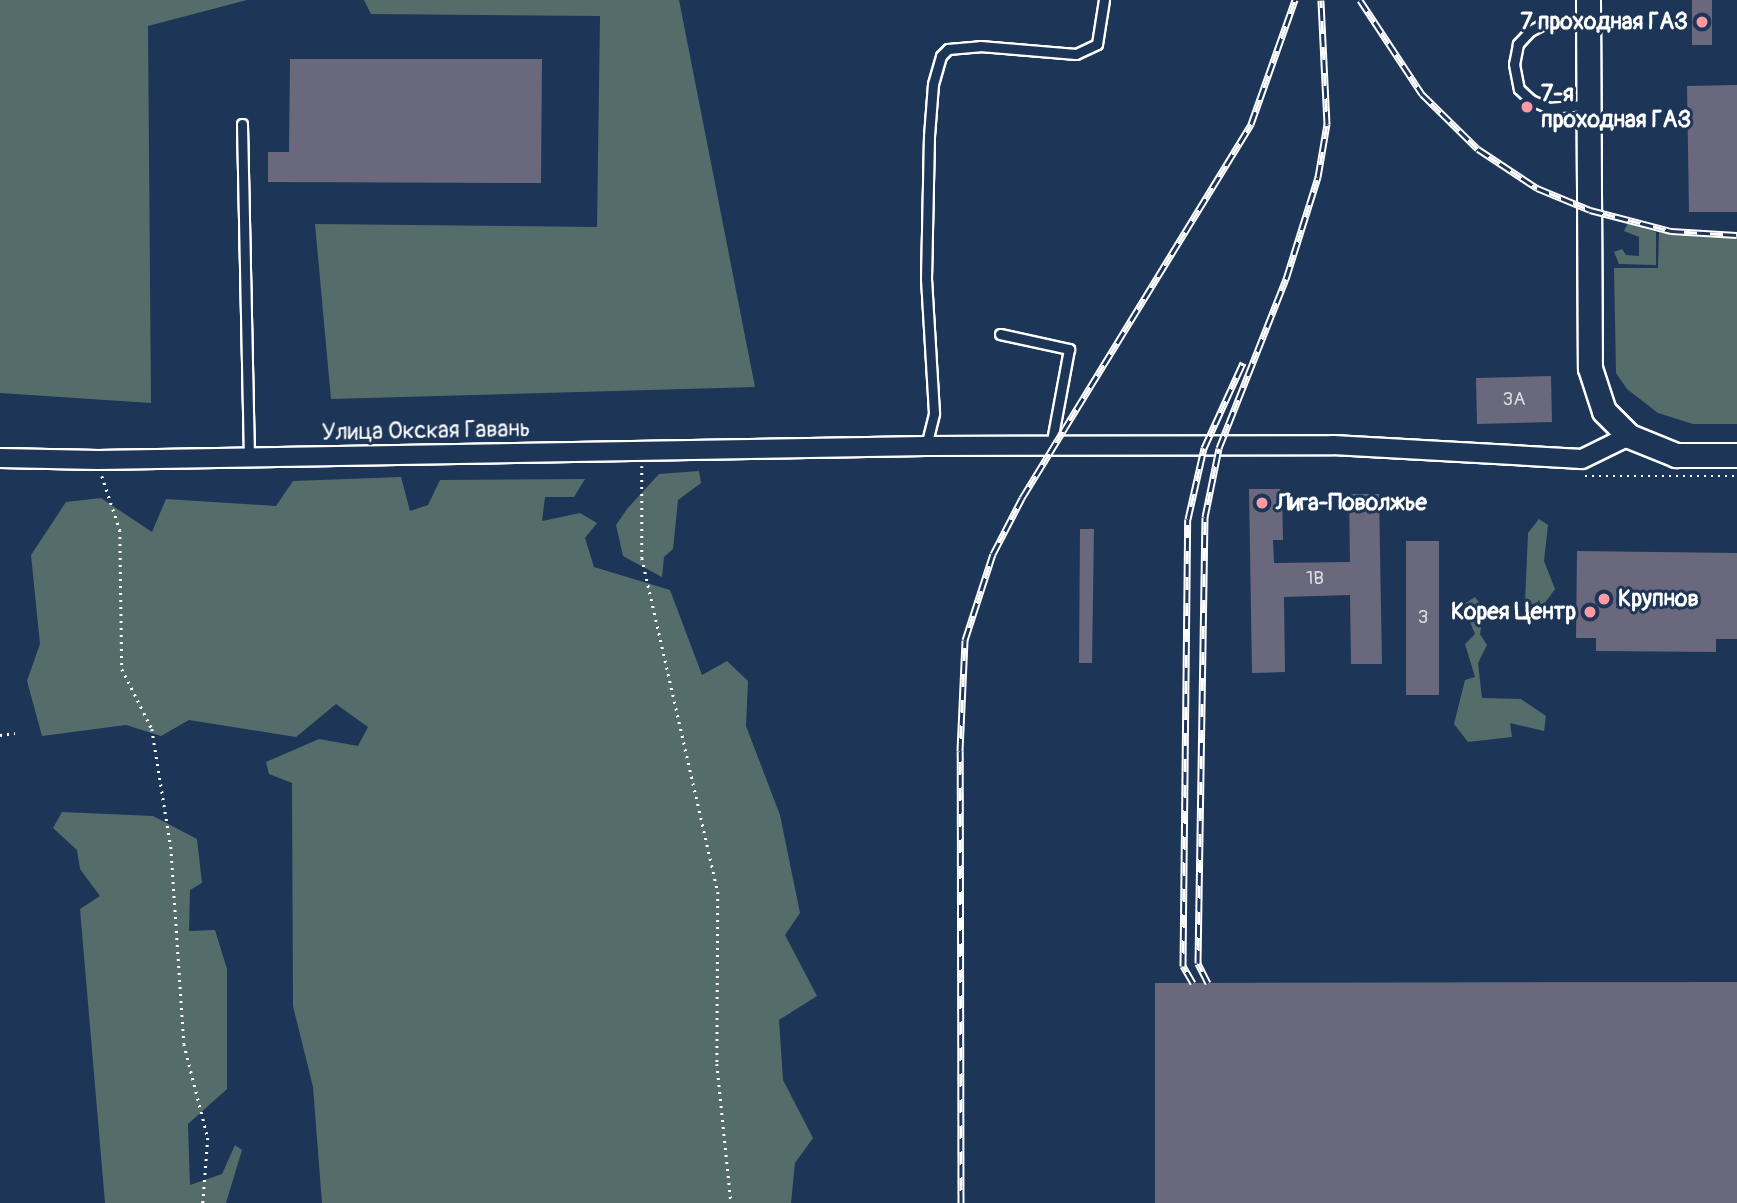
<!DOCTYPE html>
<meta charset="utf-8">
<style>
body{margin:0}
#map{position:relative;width:1737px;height:1203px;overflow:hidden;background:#1d3557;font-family:Pangolin,sans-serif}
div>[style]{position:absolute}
.green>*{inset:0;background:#546d6a}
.building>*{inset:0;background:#6a687c}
.path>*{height:2.5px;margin-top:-1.25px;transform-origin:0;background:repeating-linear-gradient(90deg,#fff 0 2px,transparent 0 7px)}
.roads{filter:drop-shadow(2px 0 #fff) drop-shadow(-2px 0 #fff) drop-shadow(0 2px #fff) drop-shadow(0 -2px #fff)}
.service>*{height:9px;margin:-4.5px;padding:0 4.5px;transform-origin:4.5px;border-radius:4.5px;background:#1d3557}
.minor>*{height:18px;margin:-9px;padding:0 9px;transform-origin:9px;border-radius:9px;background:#1d3557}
.tertiary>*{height:23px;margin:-11.5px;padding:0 11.5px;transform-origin:11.5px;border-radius:11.5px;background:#1d3557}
.rail>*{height:7px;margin-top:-3.5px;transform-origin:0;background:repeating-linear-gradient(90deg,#1d3557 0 13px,#fff 0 26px);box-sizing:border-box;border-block:2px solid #fff}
.dots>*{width:19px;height:19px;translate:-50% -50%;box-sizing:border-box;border:4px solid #1d3557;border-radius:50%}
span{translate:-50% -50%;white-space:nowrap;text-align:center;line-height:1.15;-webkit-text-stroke:6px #1d3557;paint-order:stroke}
.number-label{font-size:19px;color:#dad9de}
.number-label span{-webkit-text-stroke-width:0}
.poi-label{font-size:23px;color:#fff;font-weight:700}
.right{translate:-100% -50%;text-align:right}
.left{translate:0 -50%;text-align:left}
.street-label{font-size:23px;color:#fff}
</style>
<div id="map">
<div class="green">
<i style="clip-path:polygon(0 0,247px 0,148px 26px,151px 403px,0 393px)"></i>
<i style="clip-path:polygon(364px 0,679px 0,755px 387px,331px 399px,315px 224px,597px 227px,600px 16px,371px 14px)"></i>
<i style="clip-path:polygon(1628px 223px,1656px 232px,1656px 265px,1619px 264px,1614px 252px,1622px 249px,1626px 255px,1639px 256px,1639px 237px,1624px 231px)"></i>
<i style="clip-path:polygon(1659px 232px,1737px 239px,1737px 424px,1693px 424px,1658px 413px,1627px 389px,1616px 373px,1614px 268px,1658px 268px)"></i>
<i style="clip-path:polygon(699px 471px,701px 483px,678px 500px,673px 549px,664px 557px,662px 577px,623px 556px,616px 525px,627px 509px,659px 474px)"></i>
<i style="clip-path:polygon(401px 477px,410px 511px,428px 505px,440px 480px,585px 479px,574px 497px,545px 497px,542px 521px,580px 513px,597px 523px,585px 538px,594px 567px,670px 590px,702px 675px,727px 661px,748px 681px,746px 726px,780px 815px,800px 913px,785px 935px,817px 996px,779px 1020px,783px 1080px,813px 1138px,795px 1163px,791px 1203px,322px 1203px,313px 1087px,293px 1006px,292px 783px,269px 774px,266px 762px,319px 739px,358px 746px,368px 727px,336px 704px,296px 737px,189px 720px,161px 736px,126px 725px,42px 736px,27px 681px,40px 644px,31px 555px,66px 502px,101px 498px,152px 532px,166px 499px,276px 506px,293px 481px)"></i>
<i style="clip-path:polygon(1539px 519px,1548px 525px,1544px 561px,1555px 589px,1542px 607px,1525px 602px,1528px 533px)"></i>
<i style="clip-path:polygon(1475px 597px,1484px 609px,1480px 634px,1487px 645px,1478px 663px,1482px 698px,1521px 699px,1546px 716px,1544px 731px,1510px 723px,1512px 737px,1468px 742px,1454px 724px,1465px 680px,1475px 677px,1465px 644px,1475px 634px,1463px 605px)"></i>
<i style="clip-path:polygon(62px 812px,153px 816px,197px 839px,202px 883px,190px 890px,189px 931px,215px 930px,227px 969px,227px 1089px,188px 1124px,190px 1185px,222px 1174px,235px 1145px,242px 1150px,226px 1203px,105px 1203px,80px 909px,100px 896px,80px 869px,77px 850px,53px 828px)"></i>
</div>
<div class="building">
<i style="clip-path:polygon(1692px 0,1712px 0,1712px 45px,1692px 45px)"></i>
<i style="clip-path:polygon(290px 59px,542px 59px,541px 183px,268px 182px,268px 152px,289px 152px)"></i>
<i style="clip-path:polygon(1737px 85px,1737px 212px,1689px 212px,1687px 86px)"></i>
<i style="clip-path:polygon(1551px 376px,1552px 422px,1477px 424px,1476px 378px)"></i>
<i style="clip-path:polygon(1249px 489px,1282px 489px,1283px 540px,1273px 540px,1274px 563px,1350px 562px,1349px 494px,1379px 494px,1382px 664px,1351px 664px,1350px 595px,1284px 597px,1285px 672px,1252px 673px)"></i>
<i style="clip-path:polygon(1080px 529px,1094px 529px,1092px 663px,1079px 663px)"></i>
<i style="clip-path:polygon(1406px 541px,1439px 541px,1439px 695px,1406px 695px)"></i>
<i style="clip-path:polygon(1577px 551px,1737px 553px,1737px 639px,1716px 639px,1716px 652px,1596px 651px,1596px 638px,1576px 638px)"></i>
<i style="clip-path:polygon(1737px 982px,1737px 1203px,1155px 1203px,1155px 983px)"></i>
</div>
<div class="path">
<i style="left:642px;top:466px;width:92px;rotate:90deg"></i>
<i style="left:642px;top:558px;width:343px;rotate:77.2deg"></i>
<i style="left:718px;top:892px;width:172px;rotate:90.3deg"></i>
<i style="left:717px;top:1064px;width:140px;rotate:84.2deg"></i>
<i style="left:102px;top:476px;width:57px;rotate:71.6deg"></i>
<i style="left:120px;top:530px;width:139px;rotate:89.2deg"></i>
<i style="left:122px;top:669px;width:67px;rotate:63.4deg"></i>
<i style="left:152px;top:729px;width:120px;rotate:80.9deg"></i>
<i style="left:171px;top:847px;width:197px;rotate:86.2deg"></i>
<i style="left:184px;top:1044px;width:97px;rotate:75.7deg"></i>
<i style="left:208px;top:1138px;width:65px;rotate:94.4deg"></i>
<i style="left:1585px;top:476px;width:152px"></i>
<i style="left:0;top:735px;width:15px;rotate:-8deg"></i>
</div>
<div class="roads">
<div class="service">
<i style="left:1587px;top:24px;width:42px;rotate:-178.6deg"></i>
<i style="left:1545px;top:23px;width:17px;rotate:152deg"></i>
<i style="left:1530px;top:31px;width:18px;rotate:133deg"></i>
<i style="left:1518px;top:44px;width:20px;rotate:101deg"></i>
<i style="left:1514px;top:64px;width:25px;rotate:79deg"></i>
<i style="left:1519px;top:89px;width:16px;rotate:43deg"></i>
<i style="left:1531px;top:100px;width:20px;rotate:24deg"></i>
<i style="left:1549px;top:108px;width:38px;rotate:-5deg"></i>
<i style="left:242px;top:124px;width:334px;rotate:88.8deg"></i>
<i style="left:1000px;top:334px;width:71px;rotate:12.3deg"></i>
<i style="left:1069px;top:349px;width:99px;rotate:100.5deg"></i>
<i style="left:926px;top:446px;width:34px;rotate:-76deg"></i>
<i style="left:934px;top:413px;width:134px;rotate:-93.4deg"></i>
<i style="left:926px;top:279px;width:143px;rotate:-88.8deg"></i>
<i style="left:929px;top:136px;width:52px;rotate:-85.6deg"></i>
<i style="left:933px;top:84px;width:29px;rotate:-74deg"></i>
<i style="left:941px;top:56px;width:10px;rotate:-45deg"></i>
<i style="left:948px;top:49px;width:32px;rotate:-5deg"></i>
<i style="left:980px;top:46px;width:96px;rotate:4.8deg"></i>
<i style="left:1076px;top:54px;width:23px;rotate:-25deg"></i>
<i style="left:1097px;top:44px;width:45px;rotate:-81deg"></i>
</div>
<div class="minor">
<i style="left:0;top:458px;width:98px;rotate:1.2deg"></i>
<i style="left:98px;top:460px;width:828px;rotate:-0.97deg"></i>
<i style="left:926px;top:446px;width:407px;rotate:-0.1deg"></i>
<i style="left:1333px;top:445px;width:249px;rotate:3.2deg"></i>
<i style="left:1582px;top:459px;width:52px;rotate:-26.1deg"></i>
</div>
<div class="tertiary">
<i style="left:1588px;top:0;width:368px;rotate:89.7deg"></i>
<i style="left:1590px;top:368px;width:45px;rotate:72deg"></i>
<i style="left:1604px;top:411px;width:35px;rotate:45deg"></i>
<i style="left:1629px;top:436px;width:51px;rotate:22deg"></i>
<i style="left:1676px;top:455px;width:61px"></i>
</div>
</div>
<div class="rail">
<i style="left:1360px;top:0;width:113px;rotate:56.6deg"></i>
<i style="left:1422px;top:94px;width:78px;rotate:44.5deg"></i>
<i style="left:1478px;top:149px;width:71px;rotate:33.5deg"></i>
<i style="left:1537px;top:188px;width:57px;rotate:22.5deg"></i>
<i style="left:1590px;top:210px;width:84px;rotate:14.5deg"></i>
<i style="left:1671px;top:231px;width:66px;rotate:3.5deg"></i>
<i style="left:1193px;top:983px;width:20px;rotate:-120deg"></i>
<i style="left:1183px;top:966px;width:447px;rotate:-89.4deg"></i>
<i style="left:1188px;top:519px;width:73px;rotate:-77.3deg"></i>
<i style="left:1204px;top:448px;width:94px;rotate:-65.4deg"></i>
<i style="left:1208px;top:983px;width:22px;rotate:-117deg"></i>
<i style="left:1198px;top:963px;width:446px;rotate:-89.1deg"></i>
<i style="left:1205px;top:517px;width:70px;rotate:-78.5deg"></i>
<i style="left:1219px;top:448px;width:182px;rotate:-68.4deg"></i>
<i style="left:1286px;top:279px;width:107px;rotate:-72.6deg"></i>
<i style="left:1318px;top:177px;width:54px;rotate:-80.4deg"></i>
<i style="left:1327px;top:124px;width:124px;rotate:-92.8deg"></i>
<i style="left:961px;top:1203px;width:452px;rotate:-90.1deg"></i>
<i style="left:960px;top:751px;width:111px;rotate:-87.4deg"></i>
<i style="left:965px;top:640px;width:90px;rotate:-72deg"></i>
<i style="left:993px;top:554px;width:63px;rotate:-62.6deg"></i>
<i style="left:1022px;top:498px;width:439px;rotate:-58.5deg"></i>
<i style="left:1251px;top:124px;width:132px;rotate:-70.5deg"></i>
</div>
<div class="dots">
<i style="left:1702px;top:22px;background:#ff9aa2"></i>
<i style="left:1527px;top:107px;background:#ff9aa2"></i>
<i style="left:1262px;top:503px;background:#ff9aa2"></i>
<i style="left:1604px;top:599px;background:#ff9aa2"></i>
<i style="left:1590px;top:612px;background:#ff9aa2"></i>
</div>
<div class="number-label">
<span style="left:1514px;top:400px">3А</span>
<span style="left:1315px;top:579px">1В</span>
<span style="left:1423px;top:618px">3</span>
</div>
<div class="poi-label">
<span class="right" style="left:1688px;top:22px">7 проходная ГАЗ</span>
<span class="left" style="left:1541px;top:107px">7-я<br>проходная ГАЗ</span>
<span class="left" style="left:1276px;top:503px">Лига-Поволжье</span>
<span class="left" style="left:1618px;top:599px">Крупнов</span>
<span class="right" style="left:1576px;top:612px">Корея Центр</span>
</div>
<div class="street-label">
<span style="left:426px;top:431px;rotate:-1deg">Улица Окская Гавань</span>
</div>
</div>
